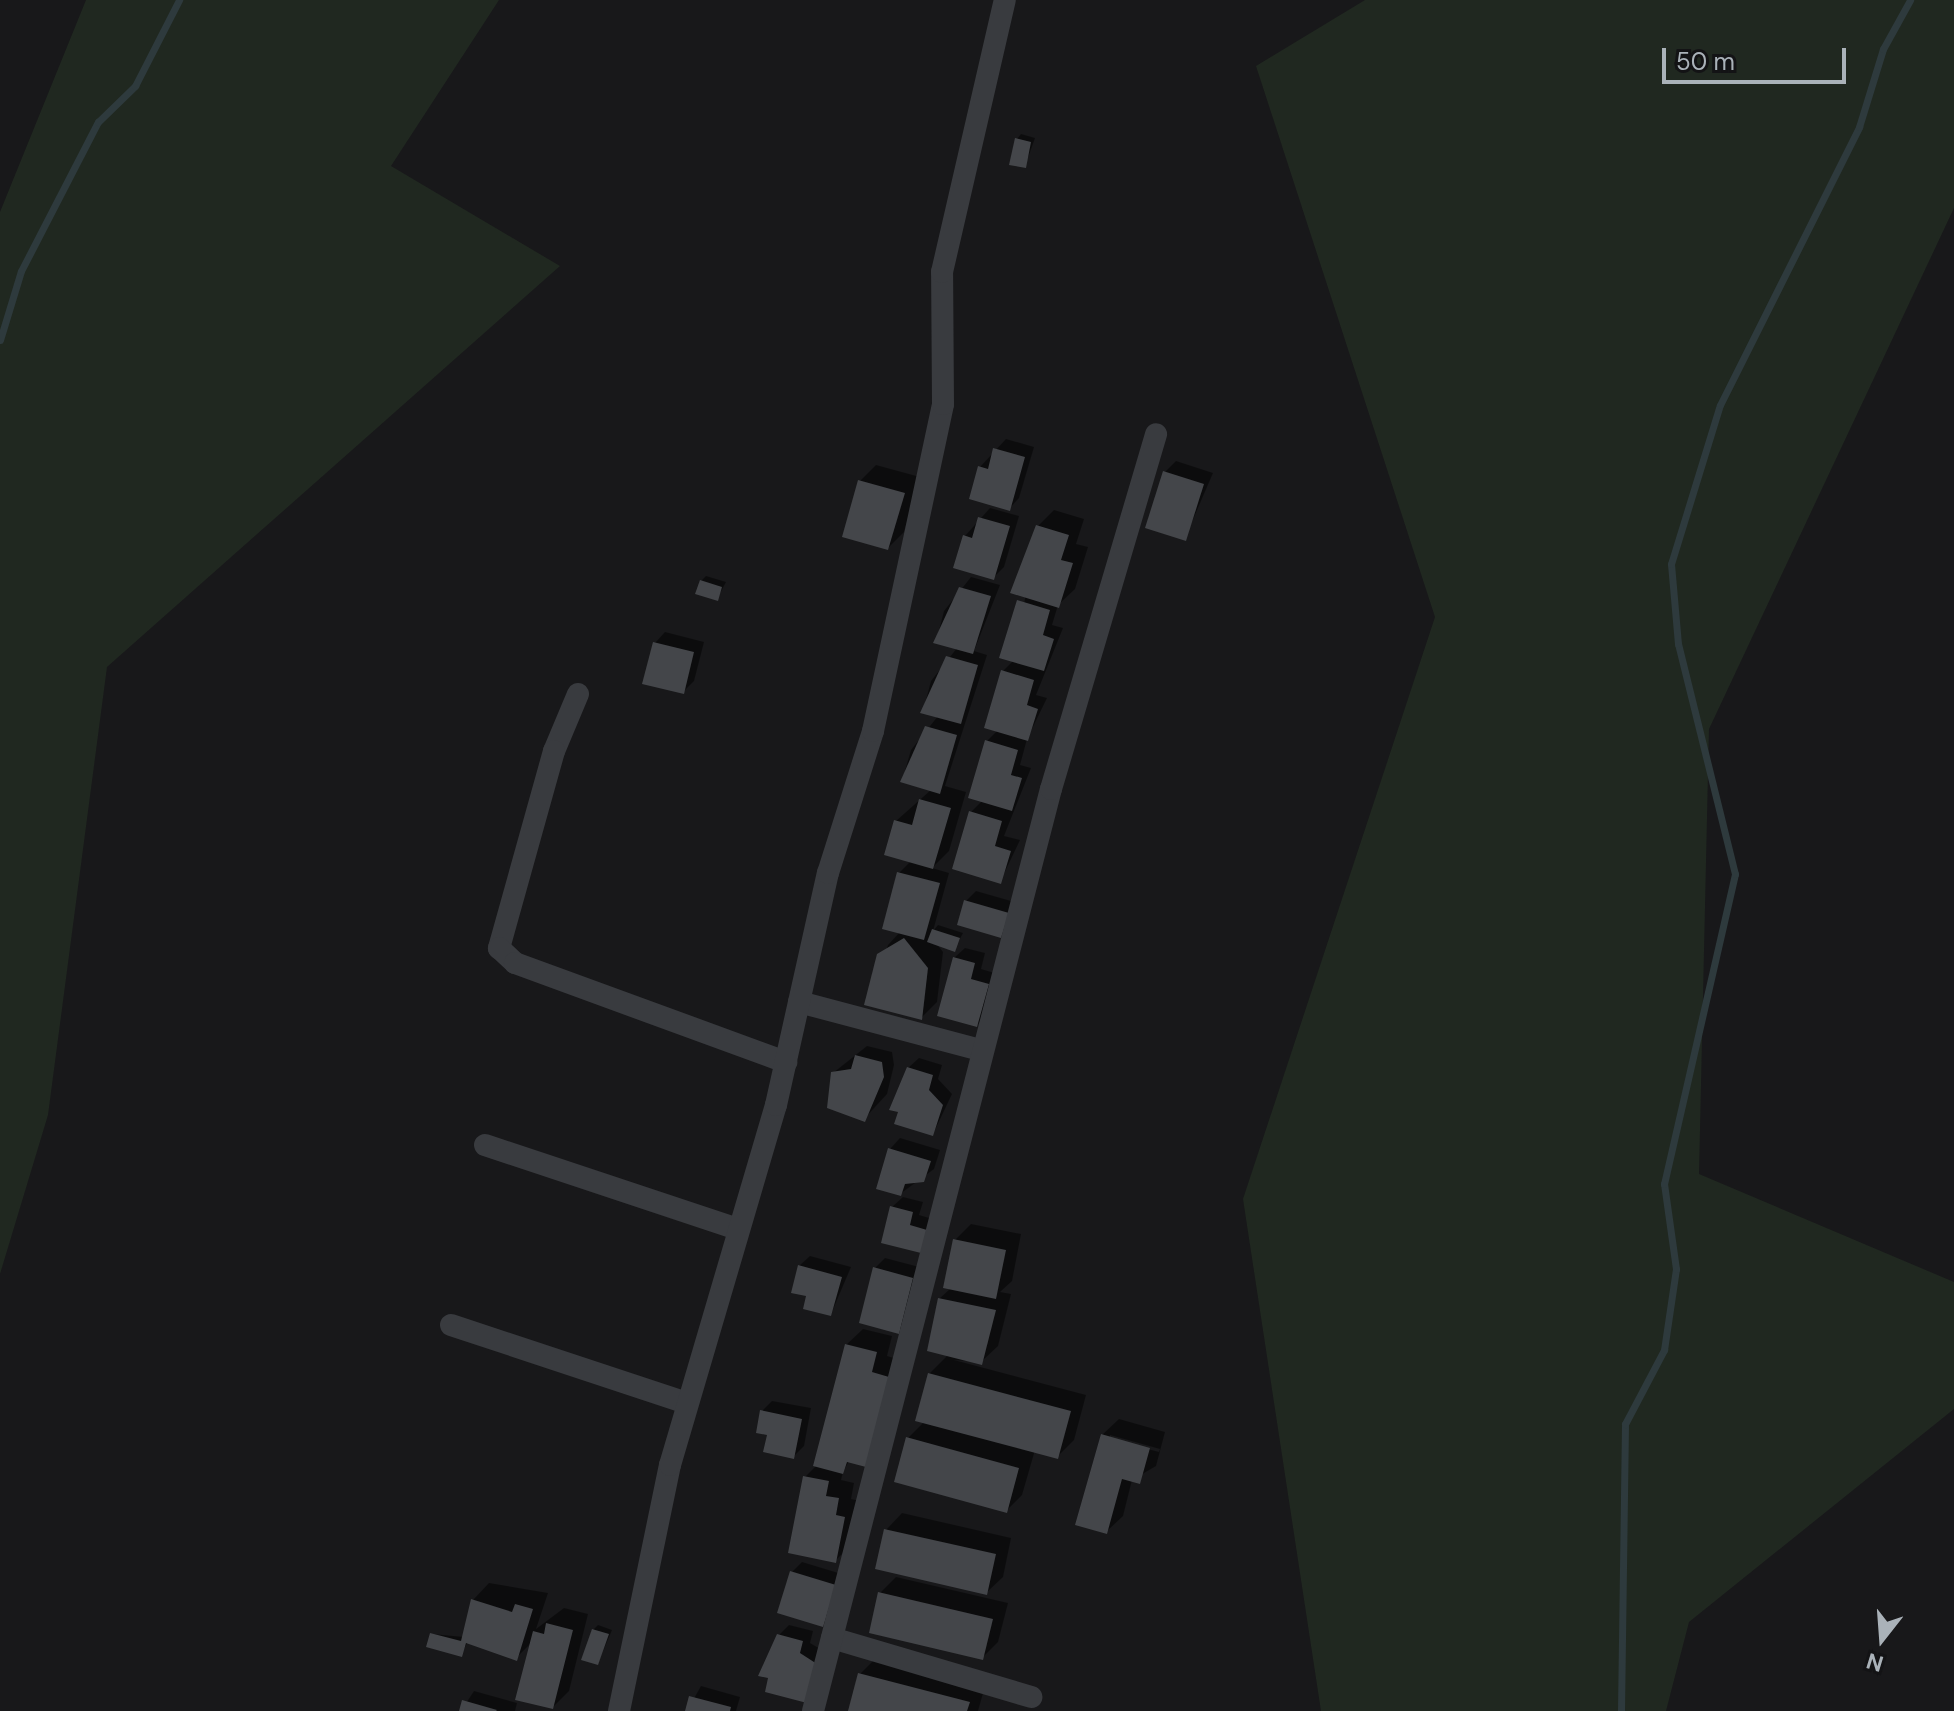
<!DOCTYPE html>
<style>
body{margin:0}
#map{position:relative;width:1954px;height:1711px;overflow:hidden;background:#18181a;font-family:"DM Sans",sans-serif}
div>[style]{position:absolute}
.green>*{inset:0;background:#202820}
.shadow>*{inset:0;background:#0007}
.stream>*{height:7px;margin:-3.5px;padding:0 3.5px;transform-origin:3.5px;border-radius:3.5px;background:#2e3a3d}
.building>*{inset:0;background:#44464a}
.minor>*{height:22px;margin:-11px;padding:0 11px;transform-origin:11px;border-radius:11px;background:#393b3f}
span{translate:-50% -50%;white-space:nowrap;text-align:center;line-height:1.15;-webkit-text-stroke:6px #131315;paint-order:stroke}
.north{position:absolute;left:1842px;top:1599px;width:80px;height:80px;-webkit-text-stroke:6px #131315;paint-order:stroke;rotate:197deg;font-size:22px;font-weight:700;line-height:32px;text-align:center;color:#aab2b9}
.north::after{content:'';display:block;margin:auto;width:28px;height:36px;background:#aab2b9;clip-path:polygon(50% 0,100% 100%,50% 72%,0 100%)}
.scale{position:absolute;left:1662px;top:48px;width:184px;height:36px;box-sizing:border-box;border:4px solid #aab2b9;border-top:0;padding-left:10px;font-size:24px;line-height:28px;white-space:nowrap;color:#aab2b9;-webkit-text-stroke:6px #131315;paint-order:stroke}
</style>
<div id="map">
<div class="green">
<i style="clip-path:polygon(86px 0,499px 0,391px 166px,560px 266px,107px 667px,48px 1115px,0 1274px,0 212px)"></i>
<i style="clip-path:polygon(1365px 0,1954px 0,1954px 208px,1709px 729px,1699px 1174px,1954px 1282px,1954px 1409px,1689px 1622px,1666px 1711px,1321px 1711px,1243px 1199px,1435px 617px,1256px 66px)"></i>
</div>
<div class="shadow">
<i style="clip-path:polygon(1021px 134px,1035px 138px,1025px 166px,1017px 139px)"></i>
<i style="clip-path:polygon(1006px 439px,1034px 447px,1019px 498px,1009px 509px,980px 467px)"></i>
<i style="clip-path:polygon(1176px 461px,1213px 473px,1185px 538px,1165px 472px)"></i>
<i style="clip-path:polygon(876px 465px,920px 477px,904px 532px,888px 548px,860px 481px)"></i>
<i style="clip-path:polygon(990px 508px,1019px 516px,1004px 567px,994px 577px,965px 536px)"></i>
<i style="clip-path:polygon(1054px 510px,1084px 519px,1076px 544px,1088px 547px,1075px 589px,1058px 605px,1052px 625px,1063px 628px,1036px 695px,1047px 698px,1027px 739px,1020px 765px,1031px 768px,1004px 836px,1020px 840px,1000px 882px,971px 812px,983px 800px,987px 741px,998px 730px,1003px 671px,1014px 660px,1038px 526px)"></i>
<i style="clip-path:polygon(706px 576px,726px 582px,717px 599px,701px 581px)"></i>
<i style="clip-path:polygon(971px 577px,1000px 585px,974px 651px,987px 655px,945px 786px,966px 792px,949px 851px,932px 868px,949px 873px,933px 931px,938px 925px,963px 933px,954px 950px,936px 943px,943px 952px,937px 1002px,921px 1018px,867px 1004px,888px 945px,900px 932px,899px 873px,911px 861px,896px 821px,932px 789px,902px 781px,911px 750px,938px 716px,923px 711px,931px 681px,957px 648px,936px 642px,944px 611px)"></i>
<i style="clip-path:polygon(665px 632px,704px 642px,694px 681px,683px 692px,655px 643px)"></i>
<i style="clip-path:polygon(976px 891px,1018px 903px,1001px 936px,966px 901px)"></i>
<i style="clip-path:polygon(965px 948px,985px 953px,981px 969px,998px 974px,987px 1014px,977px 1025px,954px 958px)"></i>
<i style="clip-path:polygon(867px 1046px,892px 1052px,894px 1065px,887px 1094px,864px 1119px,833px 1073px)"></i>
<i style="clip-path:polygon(919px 1058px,942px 1065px,938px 1079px,952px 1094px,933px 1134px,900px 1111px,908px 1068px)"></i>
<i style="clip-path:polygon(900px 1138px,940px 1150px,934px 1169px,900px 1194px,890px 1149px)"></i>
<i style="clip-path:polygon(903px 1197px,923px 1202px,919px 1215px,936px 1220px,920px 1251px,892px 1207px)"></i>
<i style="clip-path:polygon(971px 1224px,1021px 1234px,1012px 1281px,1000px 1292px,1011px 1294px,998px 1346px,981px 1362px,954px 1360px,1086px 1395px,1074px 1440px,1058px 1456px,1035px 1450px,1022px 1495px,1006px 1511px,908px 1438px,925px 1421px,929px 1374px,949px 1354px,939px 1299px,951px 1288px,955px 1240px)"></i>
<i style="clip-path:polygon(810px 1256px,851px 1267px,831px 1314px,808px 1295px,799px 1266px)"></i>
<i style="clip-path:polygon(885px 1258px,923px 1268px,909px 1321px,898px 1331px,875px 1268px)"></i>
<i style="clip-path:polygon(863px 1329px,892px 1336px,887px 1356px,904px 1361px,843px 1472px,841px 1480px,854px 1483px,851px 1499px,860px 1501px,851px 1545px,835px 1561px,805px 1477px,817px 1465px,846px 1345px)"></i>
<i style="clip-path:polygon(772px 1401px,811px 1408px,804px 1446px,794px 1456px,769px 1434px,762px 1411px)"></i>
<i style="clip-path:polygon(evenodd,1119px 1419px,1165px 1432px,1156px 1466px,1132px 1480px,1123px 1516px,1106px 1532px,1102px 1435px,1119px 1419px,1110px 1435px,1160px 1449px,1159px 1452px,1110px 1439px,1110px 1435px)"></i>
<i style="clip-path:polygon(902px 1513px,1011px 1538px,1003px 1577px,986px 1593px,886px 1530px)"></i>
<i style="clip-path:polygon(802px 1562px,845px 1575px,822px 1625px,792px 1572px)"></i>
<i style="clip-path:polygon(896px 1577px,1008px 1603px,998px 1642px,982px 1658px,880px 1593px)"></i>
<i style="clip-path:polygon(489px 1583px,548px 1593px,536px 1629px,564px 1608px,588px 1614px,569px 1691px,553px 1707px,531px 1643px,516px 1658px,468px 1641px,461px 1655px,432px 1634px,464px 1637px,473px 1600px)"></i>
<i style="clip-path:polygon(598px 1625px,612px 1630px,598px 1663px,593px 1630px)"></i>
<i style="clip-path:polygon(789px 1625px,813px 1631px,810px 1643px,827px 1653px,817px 1690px,779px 1635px)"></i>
<i style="clip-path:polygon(876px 1658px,985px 1686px,978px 1711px,850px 1711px,860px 1674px)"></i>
<i style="clip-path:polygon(701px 1686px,740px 1697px,736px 1711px,687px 1711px)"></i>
<i style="clip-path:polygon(474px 1691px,517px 1703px,515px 1711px,461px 1711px)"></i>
</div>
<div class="stream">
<i style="left:0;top:340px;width:72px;rotate:-73.1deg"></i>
<i style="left:21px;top:271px;width:168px;rotate:-62.7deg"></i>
<i style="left:98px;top:122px;width:52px;rotate:-44.2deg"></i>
<i style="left:135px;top:86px;width:97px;rotate:-62.9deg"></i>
<i style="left:1621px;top:1711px;width:287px;rotate:-89.2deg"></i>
<i style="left:1625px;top:1424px;width:84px;rotate:-62.2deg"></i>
<i style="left:1664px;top:1350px;width:82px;rotate:-81.6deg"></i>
<i style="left:1676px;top:1269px;width:86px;rotate:-98deg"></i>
<i style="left:1664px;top:1184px;width:318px;rotate:-77.1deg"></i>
<i style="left:1735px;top:874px;width:237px;rotate:-103.9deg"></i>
<i style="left:1678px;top:644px;width:80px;rotate:-95deg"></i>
<i style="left:1671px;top:564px;width:166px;rotate:-72.9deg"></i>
<i style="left:1720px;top:405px;width:311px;rotate:-63.4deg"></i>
<i style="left:1859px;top:127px;width:82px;rotate:-72.9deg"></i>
<i style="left:1883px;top:49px;width:56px;rotate:-61.1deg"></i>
</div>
<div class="building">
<i style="clip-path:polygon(1015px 138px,1031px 142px,1026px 168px,1009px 165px)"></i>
<i style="clip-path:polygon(993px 448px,1025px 457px,1010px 511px,969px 499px,978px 466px,988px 469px)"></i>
<i style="clip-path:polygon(1163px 471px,1204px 484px,1186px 541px,1145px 528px)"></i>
<i style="clip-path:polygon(858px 480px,905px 493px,888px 550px,842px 537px)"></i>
<i style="clip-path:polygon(978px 517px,1010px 526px,994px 580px,953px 568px,963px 535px,972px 538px)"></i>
<i style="clip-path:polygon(1036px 525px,1069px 535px,1061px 560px,1073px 563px,1059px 608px,1010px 593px)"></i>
<i style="clip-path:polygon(700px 580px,722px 587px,718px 601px,695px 594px)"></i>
<i style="clip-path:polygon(959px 587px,991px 596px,973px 654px,933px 643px)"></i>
<i style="clip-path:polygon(1017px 600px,1050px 610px,1043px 635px,1054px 639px,1044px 671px,999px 658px)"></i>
<i style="clip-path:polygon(653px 642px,694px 652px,684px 694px,642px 684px)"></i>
<i style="clip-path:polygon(946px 656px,978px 665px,961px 724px,920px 713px)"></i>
<i style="clip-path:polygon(1001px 670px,1034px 680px,1027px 705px,1038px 709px,1028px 741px,984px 728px)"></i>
<i style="clip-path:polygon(925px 726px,957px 735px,940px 794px,900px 782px)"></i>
<i style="clip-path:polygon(985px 740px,1018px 750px,1011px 775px,1022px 778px,1012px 811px,968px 798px)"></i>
<i style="clip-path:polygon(919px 799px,951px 808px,933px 869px,884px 855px,894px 820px,912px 825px)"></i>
<i style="clip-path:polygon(969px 811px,1002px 821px,995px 846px,1011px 851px,1001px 884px,952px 869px)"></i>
<i style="clip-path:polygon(897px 872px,940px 883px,924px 940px,882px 929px)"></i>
<i style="clip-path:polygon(964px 900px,1009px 913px,1001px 938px,957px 925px)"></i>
<i style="clip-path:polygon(932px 929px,960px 938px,955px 952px,927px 942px)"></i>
<i style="clip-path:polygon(904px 938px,928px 968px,922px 1020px,864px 1005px,877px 954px)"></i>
<i style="clip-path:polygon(953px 957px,975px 963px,971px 979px,989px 984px,977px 1027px,937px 1016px)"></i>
<i style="clip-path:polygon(855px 1055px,882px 1062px,884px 1077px,865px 1122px,827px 1108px,831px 1072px,851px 1069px)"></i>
<i style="clip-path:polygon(907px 1067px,933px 1075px,929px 1090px,943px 1105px,933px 1136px,894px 1124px,898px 1112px,889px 1110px)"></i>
<i style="clip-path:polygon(888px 1148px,931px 1161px,924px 1182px,905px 1184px,901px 1196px,876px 1189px)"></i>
<i style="clip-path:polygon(890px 1206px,913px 1212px,910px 1225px,927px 1230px,921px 1253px,881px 1243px)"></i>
<i style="clip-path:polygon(953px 1239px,1006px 1250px,996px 1299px,943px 1288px)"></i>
<i style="clip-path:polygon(798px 1265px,842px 1277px,831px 1316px,803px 1309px,806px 1296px,791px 1293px)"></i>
<i style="clip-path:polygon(873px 1267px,913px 1278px,899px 1334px,859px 1323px)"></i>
<i style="clip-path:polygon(938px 1298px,996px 1310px,982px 1365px,927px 1351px)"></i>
<i style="clip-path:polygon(845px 1344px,877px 1352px,872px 1372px,889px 1377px,866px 1467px,847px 1462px,843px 1474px,813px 1466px)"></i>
<i style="clip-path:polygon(928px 1373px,1071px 1411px,1058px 1459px,915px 1421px)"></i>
<i style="clip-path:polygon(760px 1410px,802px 1419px,794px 1459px,763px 1452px,767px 1435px,756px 1433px)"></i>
<i style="clip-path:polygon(1101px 1434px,1150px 1448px,1140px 1484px,1122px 1479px,1107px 1534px,1075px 1525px)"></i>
<i style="clip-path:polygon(906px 1437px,1019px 1468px,1007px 1513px,894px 1482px)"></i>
<i style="clip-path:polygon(803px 1476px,829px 1481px,826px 1496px,839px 1498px,836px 1515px,845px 1517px,836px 1563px,788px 1553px)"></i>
<i style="clip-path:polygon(884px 1529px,996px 1554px,987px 1595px,875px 1569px)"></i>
<i style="clip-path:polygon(790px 1571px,836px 1585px,823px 1627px,777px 1613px)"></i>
<i style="clip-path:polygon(878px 1592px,993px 1619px,983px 1660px,869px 1633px)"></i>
<i style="clip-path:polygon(471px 1599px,512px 1612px,515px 1604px,533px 1609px,517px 1661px,466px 1643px,462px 1657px,426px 1647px,430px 1633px,461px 1641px)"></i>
<i style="clip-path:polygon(546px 1623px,573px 1630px,553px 1709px,515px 1700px,533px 1631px,544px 1634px)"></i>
<i style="clip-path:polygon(592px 1629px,609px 1634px,598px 1665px,581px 1660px)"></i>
<i style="clip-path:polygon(777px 1634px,803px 1641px,800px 1653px,817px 1664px,807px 1703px,765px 1692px,768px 1678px,758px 1676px)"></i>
<i style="clip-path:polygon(858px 1673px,970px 1702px,967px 1711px,848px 1711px)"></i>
<i style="clip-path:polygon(689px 1696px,731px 1707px,730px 1711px,685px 1711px)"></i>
<i style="clip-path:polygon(462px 1700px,497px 1710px,496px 1711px,459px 1711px)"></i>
</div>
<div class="minor">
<i style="left:578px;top:694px;width:62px;rotate:112.8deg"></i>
<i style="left:554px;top:751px;width:205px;rotate:105.6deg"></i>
<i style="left:499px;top:948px;width:22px;rotate:43deg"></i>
<i style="left:515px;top:963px;width:289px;rotate:20.1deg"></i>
<i style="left:799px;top:1002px;width:188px;rotate:14.8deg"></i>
<i style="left:485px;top:1145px;width:263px;rotate:18.4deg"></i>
<i style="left:451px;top:1325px;width:249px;rotate:18.3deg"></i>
<i style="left:832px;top:1638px;width:208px;rotate:16.5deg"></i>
<i style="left:619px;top:1711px;width:251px;rotate:-78.3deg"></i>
<i style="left:670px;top:1465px;width:375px;rotate:-73.6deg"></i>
<i style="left:776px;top:1105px;width:238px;rotate:-77.4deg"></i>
<i style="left:828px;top:873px;width:149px;rotate:-72.4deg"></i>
<i style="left:873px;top:731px;width:334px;rotate:-77.9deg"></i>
<i style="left:943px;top:404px;width:132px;rotate:-90.4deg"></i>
<i style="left:942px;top:272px;width:279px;rotate:-77deg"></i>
<i style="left:813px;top:1711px;width:952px;rotate:-75.53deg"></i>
<i style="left:1051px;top:789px;width:370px;rotate:-73.5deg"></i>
</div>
<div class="north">N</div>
<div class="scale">50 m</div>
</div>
